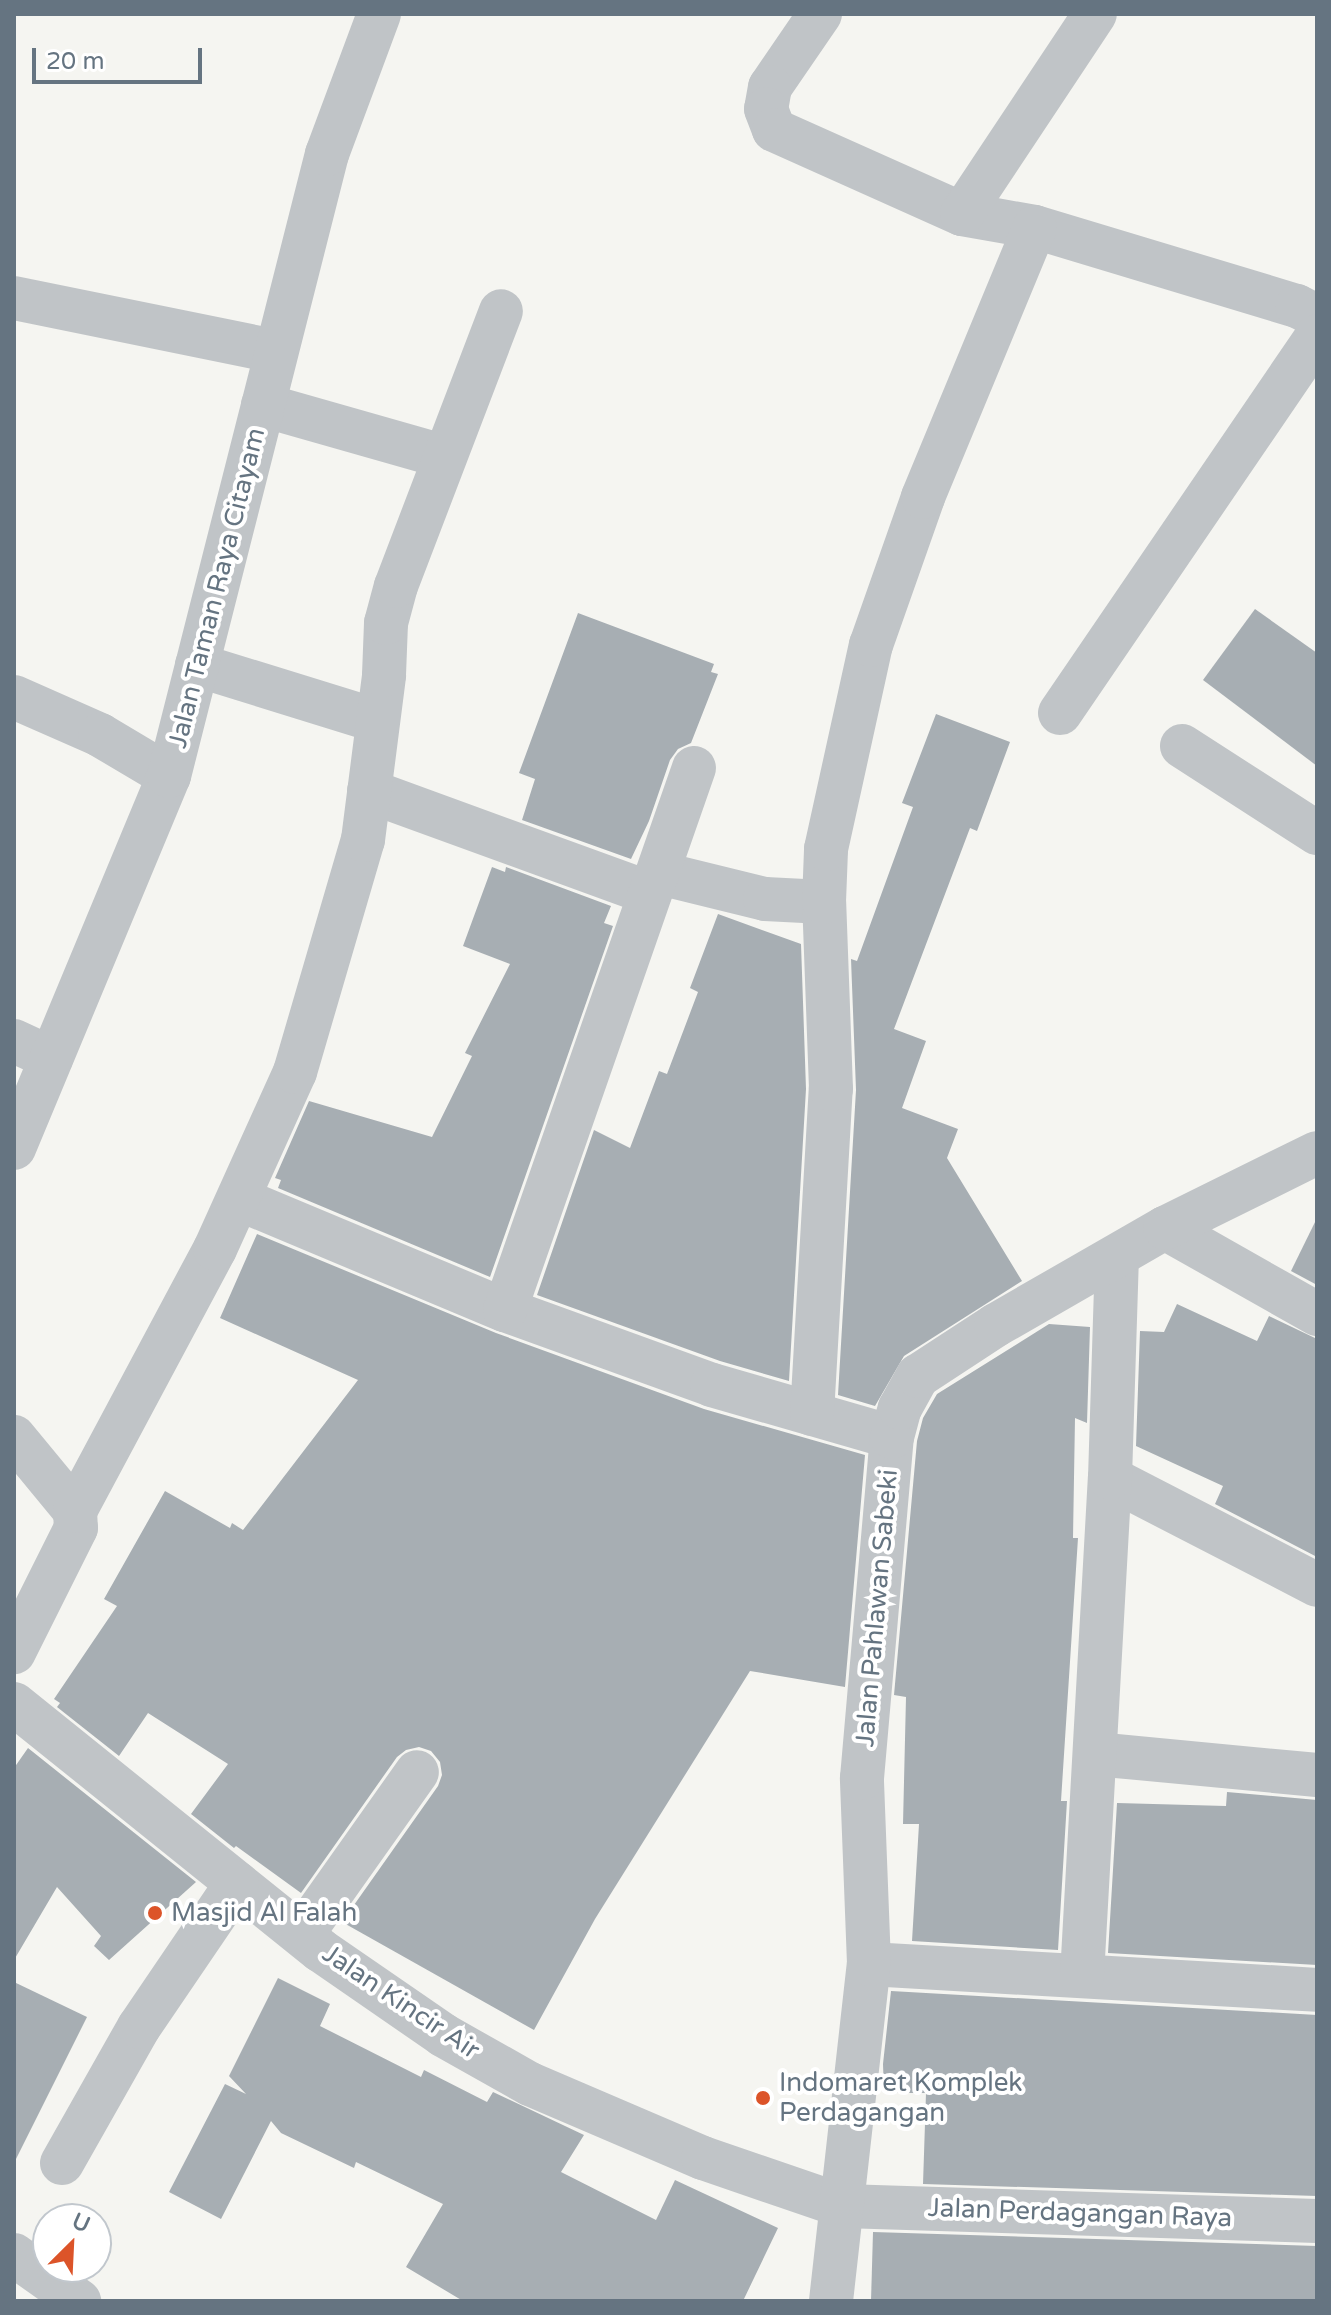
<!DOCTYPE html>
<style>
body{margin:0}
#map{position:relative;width:1331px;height:2315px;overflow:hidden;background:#f5f5f1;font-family:"Varela Round",sans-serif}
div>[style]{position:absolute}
.building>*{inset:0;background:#a7aeb3}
.street>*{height:44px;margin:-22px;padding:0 22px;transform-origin:22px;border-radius:22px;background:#c0c4c7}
.dots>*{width:22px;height:22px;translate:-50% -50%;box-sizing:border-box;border:4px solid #fff;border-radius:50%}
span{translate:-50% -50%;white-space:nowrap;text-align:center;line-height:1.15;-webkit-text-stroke:8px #fff;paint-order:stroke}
.street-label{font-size:26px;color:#657481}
.poi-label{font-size:26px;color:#657481}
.left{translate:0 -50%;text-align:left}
.frame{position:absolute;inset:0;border:16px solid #657481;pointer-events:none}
.north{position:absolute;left:32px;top:2203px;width:80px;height:80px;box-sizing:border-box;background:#fff;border:2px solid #c1c7cd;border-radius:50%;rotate:24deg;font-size:22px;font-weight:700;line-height:32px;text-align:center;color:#657481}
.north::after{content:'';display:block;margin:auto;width:28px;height:36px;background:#dc5429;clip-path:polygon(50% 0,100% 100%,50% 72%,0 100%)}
.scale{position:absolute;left:32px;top:48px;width:170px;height:36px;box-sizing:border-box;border:4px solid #657481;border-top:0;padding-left:10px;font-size:24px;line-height:28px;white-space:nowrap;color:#657481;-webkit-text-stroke:6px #fff;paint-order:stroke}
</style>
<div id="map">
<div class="building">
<i style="clip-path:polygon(1255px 609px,1317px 653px,1317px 766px,1203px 680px)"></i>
<i style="clip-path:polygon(578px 613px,714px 664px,711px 672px,718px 674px,691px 743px,678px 749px,670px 760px,649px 821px,631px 859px,522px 820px,535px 779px,519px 773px)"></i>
<i style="clip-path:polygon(936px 714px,1010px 742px,977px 831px,970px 828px,894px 1029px,926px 1041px,902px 1108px,958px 1129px,947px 1158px,1022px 1281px,904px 1356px,875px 1406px,838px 1395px,856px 1090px,851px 959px,857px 961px,913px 807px,902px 803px)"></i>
<i style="clip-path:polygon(492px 867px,505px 872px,506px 867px,611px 906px,604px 923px,613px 926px,490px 1277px,278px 1188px,281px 1180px,275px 1178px,309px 1101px,432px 1137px,472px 1056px,465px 1053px,510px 964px,463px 946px)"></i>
<i style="clip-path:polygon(718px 914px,801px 944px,806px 1089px,789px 1381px,720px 1361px,537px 1295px,594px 1130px,630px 1148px,659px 1071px,667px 1074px,698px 992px,690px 988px)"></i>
<i style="clip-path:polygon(1317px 1218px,1317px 1285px,1291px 1271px)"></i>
<i style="clip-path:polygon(257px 1234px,496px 1333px,704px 1409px,865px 1455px,845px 1687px,750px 1671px,595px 1919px,534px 2030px,342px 1922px,438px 1786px,442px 1775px,440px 1762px,431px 1751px,419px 1747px,406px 1750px,397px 1757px,301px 1893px,236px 1846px,234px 1848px,191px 1814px,228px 1764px,148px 1713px,119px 1756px,57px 1707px,60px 1703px,54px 1699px,117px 1606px,104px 1599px,165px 1491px,230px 1528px,232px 1523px,243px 1530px,358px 1380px,220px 1318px)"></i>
<i style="clip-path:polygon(1177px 1304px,1257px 1341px,1269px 1316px,1317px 1339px,1317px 1557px,1215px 1504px,1223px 1486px,1136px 1446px,1140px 1331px,1164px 1332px)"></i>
<i style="clip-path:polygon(1049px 1324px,1090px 1327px,1087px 1423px,1075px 1418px,1073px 1538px,1078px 1538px,1061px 1801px,1067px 1801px,1058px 1950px,912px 1941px,919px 1824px,903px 1824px,906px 1697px,894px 1695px,917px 1441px,923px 1418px,937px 1394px)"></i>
<i style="clip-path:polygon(28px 1748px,196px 1882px,109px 1960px,94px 1946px,101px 1936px,57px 1887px,14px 1960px,14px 1768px)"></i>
<i style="clip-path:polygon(1227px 1792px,1317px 1800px,1317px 1965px,1108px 1953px,1117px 1803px,1226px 1806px)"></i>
<i style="clip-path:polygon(278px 1978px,330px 2004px,320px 2026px,421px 2077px,424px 2070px,487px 2102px,493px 2092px,584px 2135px,561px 2172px,656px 2220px,675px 2180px,778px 2228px,743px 2301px,463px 2301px,406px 2267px,443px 2204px,356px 2162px,354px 2168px,281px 2133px,271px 2121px,221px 2219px,169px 2192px,225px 2084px,246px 2094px,229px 2076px)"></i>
<i style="clip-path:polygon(14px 1982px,87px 2017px,14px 2163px)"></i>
<i style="clip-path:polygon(891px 1991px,1317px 2015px,1317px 2196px,923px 2184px,926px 2093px,884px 2093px,883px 2064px)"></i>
<i style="clip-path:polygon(873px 2232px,1317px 2246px,1317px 2301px,871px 2301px)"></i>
</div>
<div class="street">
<i style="left:820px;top:14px;width:88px;rotate:124.4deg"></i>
<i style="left:770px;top:87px;width:22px;rotate:100deg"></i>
<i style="left:766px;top:109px;width:22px;rotate:69deg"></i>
<i style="left:774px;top:130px;width:206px;rotate:24.1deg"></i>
<i style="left:962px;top:214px;width:74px;rotate:10.1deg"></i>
<i style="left:1035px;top:227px;width:274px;rotate:16.8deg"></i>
<i style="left:1297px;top:306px;width:22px;rotate:27deg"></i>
<i style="left:962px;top:214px;width:240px;rotate:-56.4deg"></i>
<i style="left:14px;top:298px;width:266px;rotate:11.5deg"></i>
<i style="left:263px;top:405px;width:189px;rotate:15.9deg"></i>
<i style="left:197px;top:665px;width:189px;rotate:17.2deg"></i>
<i style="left:14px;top:697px;width:94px;rotate:23.8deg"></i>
<i style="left:100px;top:735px;width:80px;rotate:30.7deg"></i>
<i style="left:1060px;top:713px;width:456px;rotate:-55.7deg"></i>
<i style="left:1182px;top:746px;width:161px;rotate:32.8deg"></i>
<i style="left:369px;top:791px;width:299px;rotate:20deg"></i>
<i style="left:659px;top:873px;width:109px;rotate:13.8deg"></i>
<i style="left:765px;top:899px;width:59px;rotate:2.9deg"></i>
<i style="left:14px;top:1041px;width:41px;rotate:24.7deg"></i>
<i style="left:14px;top:1148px;width:403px;rotate:-67.4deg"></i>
<i style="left:169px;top:776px;width:642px;rotate:-75.75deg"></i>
<i style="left:327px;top:154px;width:149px;rotate:-69.6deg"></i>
<i style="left:239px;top:1199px;width:288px;rotate:22.7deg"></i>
<i style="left:505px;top:1310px;width:220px;rotate:19.9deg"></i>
<i style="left:712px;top:1385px;width:187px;rotate:16.1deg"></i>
<i style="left:1165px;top:1228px;width:175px;rotate:29.5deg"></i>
<i style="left:505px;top:1310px;width:574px;rotate:-70.78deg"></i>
<i style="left:812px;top:1414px;width:326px;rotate:-86.7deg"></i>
<i style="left:831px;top:1089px;width:187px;rotate:-92.1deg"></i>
<i style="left:824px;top:902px;width:53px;rotate:-87.8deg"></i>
<i style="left:826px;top:849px;width:209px;rotate:-77.6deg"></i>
<i style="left:871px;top:645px;width:157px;rotate:-70.6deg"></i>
<i style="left:923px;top:497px;width:292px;rotate:-67.5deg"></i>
<i style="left:14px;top:1437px;width:96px;rotate:50.5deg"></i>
<i style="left:75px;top:1511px;width:17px;rotate:87deg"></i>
<i style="left:76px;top:1528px;width:139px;rotate:116.6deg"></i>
<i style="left:1110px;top:1478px;width:233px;rotate:27.3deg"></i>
<i style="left:75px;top:1511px;width:297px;rotate:-61.9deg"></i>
<i style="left:215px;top:1249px;width:194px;rotate:-65.7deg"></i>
<i style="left:295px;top:1072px;width:242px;rotate:-73.7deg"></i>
<i style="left:363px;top:840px;width:166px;rotate:-82.7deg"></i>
<i style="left:384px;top:675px;width:52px;rotate:-87.8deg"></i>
<i style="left:386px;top:623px;width:38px;rotate:-75deg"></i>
<i style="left:396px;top:586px;width:294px;rotate:-69.1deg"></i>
<i style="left:14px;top:1704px;width:393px;rotate:38.8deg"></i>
<i style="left:320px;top:1950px;width:150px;rotate:34.6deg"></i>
<i style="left:443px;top:2035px;width:100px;rotate:29.4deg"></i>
<i style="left:530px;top:2084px;width:188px;rotate:23.2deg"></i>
<i style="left:703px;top:2158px;width:148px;rotate:18.9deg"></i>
<i style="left:843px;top:2206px;width:474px;rotate:1.8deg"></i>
<i style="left:1095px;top:1754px;width:223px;rotate:5.4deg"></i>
<i style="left:303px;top:1933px;width:197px;rotate:-54.7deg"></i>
<i style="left:869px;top:1964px;width:449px;rotate:3.3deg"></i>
<i style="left:1082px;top:1976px;width:499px;rotate:-86.8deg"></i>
<i style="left:1110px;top:1478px;width:220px;rotate:-88.2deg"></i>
<i style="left:62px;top:2163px;width:156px;rotate:-60.5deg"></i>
<i style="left:139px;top:2027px;width:174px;rotate:-55.8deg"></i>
<i style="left:14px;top:2255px;width:80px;rotate:35.3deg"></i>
<i style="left:831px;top:2301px;width:339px;rotate:-83.6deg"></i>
<i style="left:869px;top:1964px;width:186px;rotate:-92.2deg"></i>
<i style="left:862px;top:1778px;width:342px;rotate:-85deg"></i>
<i style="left:892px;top:1437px;width:30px;rotate:-75deg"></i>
<i style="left:900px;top:1408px;width:37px;rotate:-61deg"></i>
<i style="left:918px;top:1376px;width:93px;rotate:-33.2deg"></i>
<i style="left:996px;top:1325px;width:195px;rotate:-29.9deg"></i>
<i style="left:1165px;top:1228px;width:169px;rotate:-26.3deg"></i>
</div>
<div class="dots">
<i style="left:155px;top:1913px;background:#dc5429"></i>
<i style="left:763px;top:2098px;background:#dc5429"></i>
</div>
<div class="street-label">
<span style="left:217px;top:588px;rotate:-76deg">Jalan Taman Raya Citayam</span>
<span style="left:877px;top:1608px;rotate:-85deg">Jalan Pahlawan Sabeki</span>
<span style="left:401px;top:2002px;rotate:34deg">Jalan Kincir Air</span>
<span style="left:1080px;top:2213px;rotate:2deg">Jalan Perdagangan Raya</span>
</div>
<div class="poi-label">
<span class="left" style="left:171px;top:1913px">Masjid Al Falah</span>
<span class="left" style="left:779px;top:2098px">Indomaret Komplek<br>Perdagangan</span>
</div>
<div class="frame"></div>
<div class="north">U</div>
<div class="scale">20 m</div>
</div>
